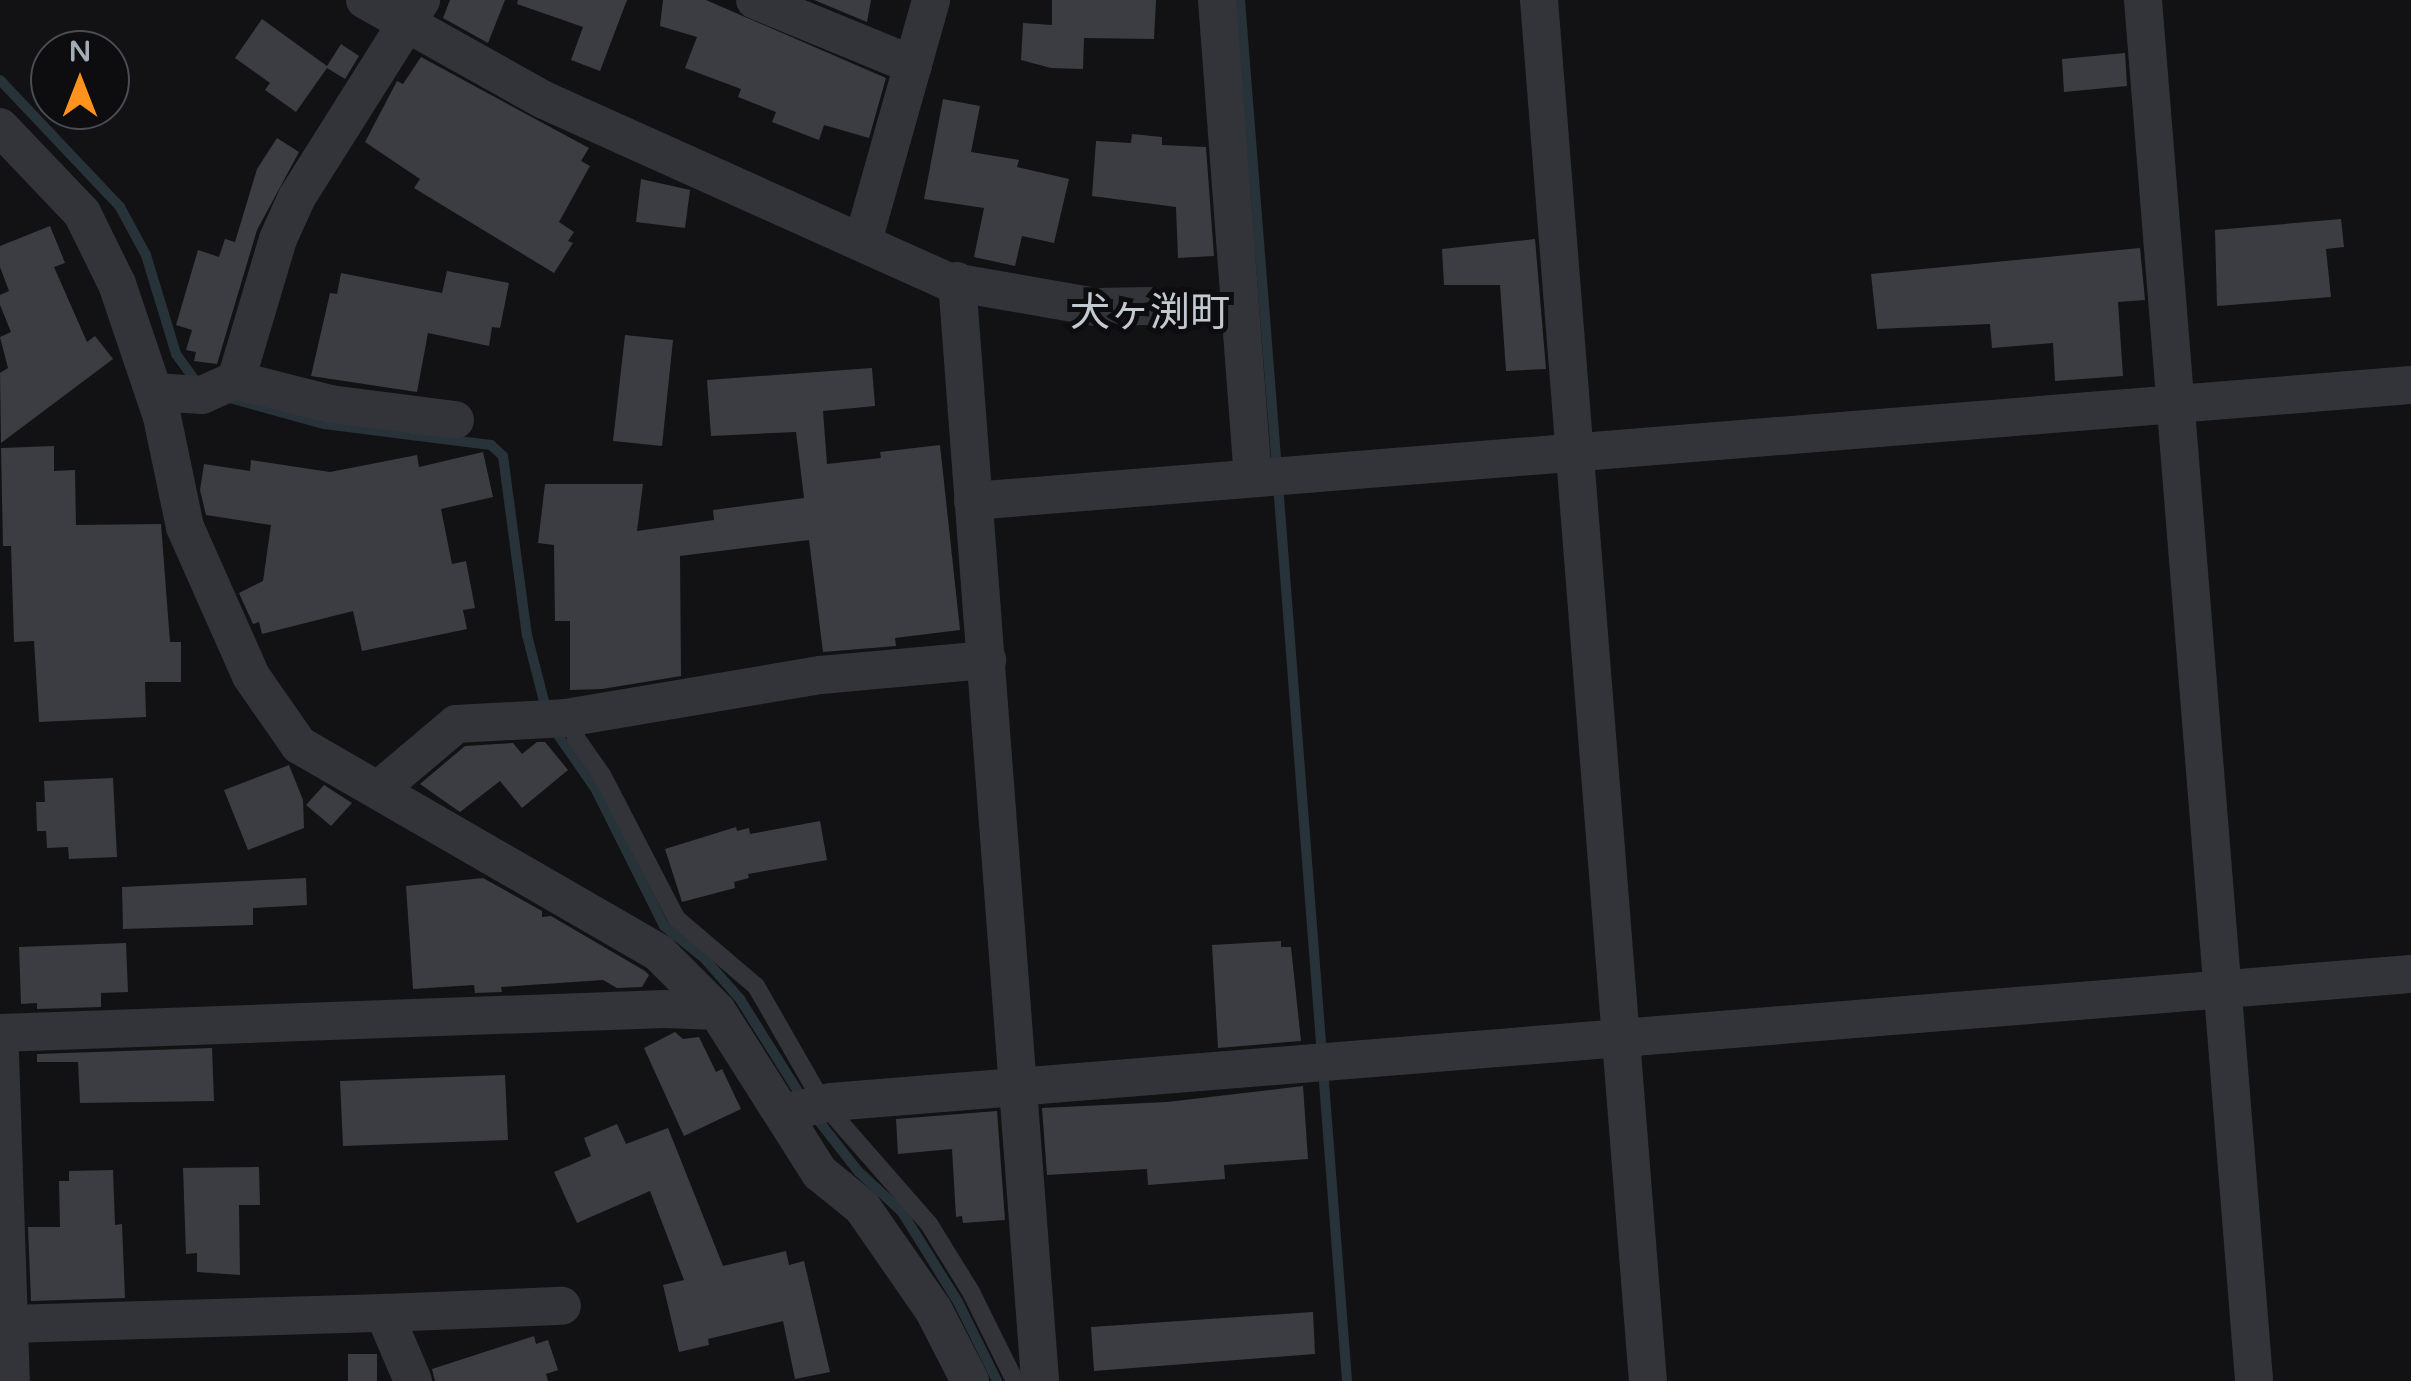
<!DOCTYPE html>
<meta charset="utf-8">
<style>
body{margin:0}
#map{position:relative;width:2411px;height:1381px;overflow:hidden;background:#121214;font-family:"Varela Round","Noto Sans JP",sans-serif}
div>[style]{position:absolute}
.stream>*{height:10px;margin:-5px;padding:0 5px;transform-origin:5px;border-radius:5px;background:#273338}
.building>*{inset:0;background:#3c3d42}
.lane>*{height:18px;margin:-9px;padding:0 9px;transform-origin:9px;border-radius:9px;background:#323439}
.street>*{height:38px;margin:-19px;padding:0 19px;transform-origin:19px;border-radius:19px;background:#323439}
span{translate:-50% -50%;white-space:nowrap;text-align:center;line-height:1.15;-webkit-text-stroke:10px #0d0d0f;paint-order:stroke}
.quarter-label{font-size:40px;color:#c3c9d1}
.north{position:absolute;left:30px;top:30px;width:100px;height:100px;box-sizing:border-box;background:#0d0d0f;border:2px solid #494c52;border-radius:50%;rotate:0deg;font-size:28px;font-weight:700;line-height:40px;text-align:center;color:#a2abb6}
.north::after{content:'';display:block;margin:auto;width:35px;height:45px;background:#ff931e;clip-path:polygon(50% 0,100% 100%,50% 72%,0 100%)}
</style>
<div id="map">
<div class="stream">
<i style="left:1240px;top:0;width:469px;rotate:85.5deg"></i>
<i style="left:0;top:80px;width:175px;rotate:46.6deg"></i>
<i style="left:120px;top:207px;width:55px;rotate:61.6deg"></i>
<i style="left:146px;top:255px;width:103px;rotate:73.1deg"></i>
<i style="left:176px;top:354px;width:36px;rotate:54deg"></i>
<i style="left:226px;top:397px;width:102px;rotate:15.4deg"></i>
<i style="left:324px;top:424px;width:168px;rotate:7.2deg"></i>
<i style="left:491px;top:445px;width:16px;rotate:43deg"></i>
<i style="left:503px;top:456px;width:181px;rotate:82.4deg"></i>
<i style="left:527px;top:635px;width:76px;rotate:75.6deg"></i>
<i style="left:1278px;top:484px;width:900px;rotate:85.6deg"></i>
<i style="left:551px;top:725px;width:77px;rotate:55.1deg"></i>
<i style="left:595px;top:788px;width:154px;rotate:63.4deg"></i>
<i style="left:664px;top:926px;width:51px;rotate:38.7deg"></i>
<i style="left:704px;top:958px;width:55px;rotate:48.7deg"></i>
<i style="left:740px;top:999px;width:120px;rotate:57.9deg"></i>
<i style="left:814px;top:1115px;width:71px;rotate:51.8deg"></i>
<i style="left:858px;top:1171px;width:60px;rotate:43deg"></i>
<i style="left:902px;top:1212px;width:106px;rotate:58.1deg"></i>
<i style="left:958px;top:1302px;width:88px;rotate:63.7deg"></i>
</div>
<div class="building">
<i style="clip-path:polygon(450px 0,505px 0,488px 43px,443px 18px)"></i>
<i style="clip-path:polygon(518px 0,627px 0,600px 71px,571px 60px,583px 27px,517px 4px)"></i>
<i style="clip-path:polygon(663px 0,706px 0,886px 78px,869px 138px,824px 125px,819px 140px,772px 122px,776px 112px,738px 97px,741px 89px,685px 68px,697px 37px,660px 26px)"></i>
<i style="clip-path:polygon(814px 0,871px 0,867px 22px)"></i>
<i style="clip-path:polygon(1052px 0,1156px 0,1154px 39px,1084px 38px,1083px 69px,1051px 68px,1021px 60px,1023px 23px,1052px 25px)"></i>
<i style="clip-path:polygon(262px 19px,327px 66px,341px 44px,359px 56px,345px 79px,327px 68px,296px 112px,265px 90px,270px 83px,235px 58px)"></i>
<i style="clip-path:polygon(2125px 53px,2127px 86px,2064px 92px,2062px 59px)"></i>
<i style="clip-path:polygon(421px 57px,589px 148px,581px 161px,590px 166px,559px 222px,574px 232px,568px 241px,573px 243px,554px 273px,414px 188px,420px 179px,365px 142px,397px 81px,403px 84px)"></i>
<i style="clip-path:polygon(943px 99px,980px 106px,971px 152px,1019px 160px,1017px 167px,1069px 179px,1054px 243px,1022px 236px,1015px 266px,974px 257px,984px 208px,924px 199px)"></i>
<i style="clip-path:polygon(1132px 134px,1162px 137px,1162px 145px,1206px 147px,1214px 256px,1178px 258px,1176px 207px,1092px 196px,1096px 141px,1131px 143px)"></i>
<i style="clip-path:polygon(277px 138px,299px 152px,257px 230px,217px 364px,194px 361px,196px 352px,186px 350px,192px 330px,176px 325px,198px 250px,219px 257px,225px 239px,235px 242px,257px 169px)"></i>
<i style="clip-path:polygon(641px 179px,690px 190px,685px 228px,636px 222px)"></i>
<i style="clip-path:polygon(2341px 219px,2344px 247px,2326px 249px,2331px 297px,2217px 306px,2215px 230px)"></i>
<i style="clip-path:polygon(50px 226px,65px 263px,54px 267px,87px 342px,95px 336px,113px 359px,1px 443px,0 373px,8px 368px,0 337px,11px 332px,0 305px,0 295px,9px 291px,0 267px,0 246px)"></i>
<i style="clip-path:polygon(1535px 239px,1546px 369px,1506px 371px,1500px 285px,1444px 285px,1442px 249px)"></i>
<i style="clip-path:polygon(2140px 248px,2145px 300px,2118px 302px,2123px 376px,2055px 381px,2053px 343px,1992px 348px,1990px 324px,1877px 329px,1871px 274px)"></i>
<i style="clip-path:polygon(447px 271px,509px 283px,500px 328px,492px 327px,489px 346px,428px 333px,417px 392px,311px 376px,330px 293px,337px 294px,341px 273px,442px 293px)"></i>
<i style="clip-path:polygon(625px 335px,673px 340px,662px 446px,613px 441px)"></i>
<i style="clip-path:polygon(872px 368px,875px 406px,823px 411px,827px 464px,881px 458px,880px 452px,940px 445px,960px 630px,895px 638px,896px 646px,823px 652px,809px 540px,680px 556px,681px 676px,602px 689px,570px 690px,570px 621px,555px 621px,554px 545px,538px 543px,545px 484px,643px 484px,637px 531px,714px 520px,713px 510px,804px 498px,796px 432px,711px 436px,707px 380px)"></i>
<i style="clip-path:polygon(54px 446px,54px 471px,75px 470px,76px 525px,161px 524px,170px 642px,181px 642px,181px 682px,145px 682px,146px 717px,39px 722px,34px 641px,14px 642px,11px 546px,3px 546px,1px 448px)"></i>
<i style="clip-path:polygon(483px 452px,493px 497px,441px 509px,452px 564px,466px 561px,475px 608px,463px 610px,467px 629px,362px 651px,353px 611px,262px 634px,259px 622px,253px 624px,239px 593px,263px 581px,271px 525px,206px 515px,200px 490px,204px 464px,250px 471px,251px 460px,330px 472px,417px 455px,419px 467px)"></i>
<i style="clip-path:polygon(537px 742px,545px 742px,568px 770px,522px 808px,500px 781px,460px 812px,420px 784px,465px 746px,513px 743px,522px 754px)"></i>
<i style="clip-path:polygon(289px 765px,303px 800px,304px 828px,248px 850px,224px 790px)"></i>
<i style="clip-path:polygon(113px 778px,117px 857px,69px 859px,68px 847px,47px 848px,46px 831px,37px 831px,36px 802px,45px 802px,44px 781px)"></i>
<i style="clip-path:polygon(324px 785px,352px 803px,331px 826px,306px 805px)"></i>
<i style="clip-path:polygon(820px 821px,827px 860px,748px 874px,749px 878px,734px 882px,735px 888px,682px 902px,665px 849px,736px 827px,737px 831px,749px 828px,750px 834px)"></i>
<i style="clip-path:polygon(306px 878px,307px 905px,253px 908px,253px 925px,123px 929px,122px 887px)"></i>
<i style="clip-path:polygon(483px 878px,542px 911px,542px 917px,551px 916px,645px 971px,649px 975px,642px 987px,617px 988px,603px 980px,501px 987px,502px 992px,475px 993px,474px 985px,413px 989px,406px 886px)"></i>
<i style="clip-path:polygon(1281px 941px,1281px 947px,1291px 947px,1301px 1041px,1218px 1048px,1212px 945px)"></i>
<i style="clip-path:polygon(126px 943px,128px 992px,101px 993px,101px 1007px,37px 1009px,37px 1003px,21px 1004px,19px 947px)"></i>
<i style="clip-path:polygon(675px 1032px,683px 1039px,699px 1037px,716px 1072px,722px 1069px,741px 1109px,684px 1136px,644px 1048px)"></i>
<i style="clip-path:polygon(212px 1048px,214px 1101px,80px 1103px,78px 1062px,37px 1062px,37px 1054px)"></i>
<i style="clip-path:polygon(505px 1075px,508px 1140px,343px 1146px,340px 1081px)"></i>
<i style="clip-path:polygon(1303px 1086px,1308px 1159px,1224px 1165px,1225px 1179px,1148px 1185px,1147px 1169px,1047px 1175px,1042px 1108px,1167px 1102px)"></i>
<i style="clip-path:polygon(997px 1111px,1005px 1220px,963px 1223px,962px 1216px,956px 1217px,952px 1149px,898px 1154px,896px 1119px)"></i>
<i style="clip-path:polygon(617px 1124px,626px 1144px,668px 1128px,723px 1266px,786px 1251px,789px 1265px,804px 1261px,830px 1372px,795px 1379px,783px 1321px,708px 1339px,709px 1345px,679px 1352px,663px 1285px,684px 1280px,650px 1191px,577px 1223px,554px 1172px,591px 1156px,584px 1138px)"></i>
<i style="clip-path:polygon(259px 1167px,260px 1205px,239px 1205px,240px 1275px,197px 1272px,197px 1253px,186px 1254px,183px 1168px)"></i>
<i style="clip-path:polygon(113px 1170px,115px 1225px,122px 1224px,125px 1298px,31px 1301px,28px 1227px,60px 1227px,59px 1181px,69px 1181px,69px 1171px)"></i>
<i style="clip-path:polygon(1313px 1312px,1315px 1354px,1094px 1371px,1091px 1327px)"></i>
<i style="clip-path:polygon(534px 1336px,536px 1344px,548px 1340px,558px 1370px,546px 1374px,548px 1381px,435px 1381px,432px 1369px)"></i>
<i style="clip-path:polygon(348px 1354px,377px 1354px,377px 1381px,348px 1381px)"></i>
</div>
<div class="lane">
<i style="left:572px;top:717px;width:21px;rotate:79deg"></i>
<i style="left:576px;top:738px;width:45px;rotate:54.9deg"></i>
<i style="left:602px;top:775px;width:161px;rotate:62.6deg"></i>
<i style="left:676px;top:918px;width:105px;rotate:40.4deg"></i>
<i style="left:756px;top:986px;width:135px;rotate:60.2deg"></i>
<i style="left:823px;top:1103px;width:161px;rotate:48.8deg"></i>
<i style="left:929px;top:1224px;width:80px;rotate:58.3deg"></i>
<i style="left:971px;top:1292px;width:99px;rotate:63.7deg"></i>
</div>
<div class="street">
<i style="left:365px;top:0;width:205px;rotate:29.2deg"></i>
<i style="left:544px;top:100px;width:442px;rotate:24.2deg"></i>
<i style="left:947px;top:281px;width:151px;rotate:9.9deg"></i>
<i style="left:1096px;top:307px;width:54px;rotate:-1.1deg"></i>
<i style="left:755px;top:0;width:171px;rotate:22.4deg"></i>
<i style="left:1217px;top:0;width:479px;rotate:85.7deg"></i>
<i style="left:1539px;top:0;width:1385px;rotate:85.49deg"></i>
<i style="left:2143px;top:0;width:1385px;rotate:85.4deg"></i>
<i style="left:0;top:127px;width:119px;rotate:46.4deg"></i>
<i style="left:82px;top:213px;width:79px;rotate:63.8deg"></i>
<i style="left:117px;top:284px;width:140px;rotate:71.3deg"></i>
<i style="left:162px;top:417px;width:112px;rotate:78.2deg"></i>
<i style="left:185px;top:527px;width:163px;rotate:66.1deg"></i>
<i style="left:251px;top:676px;width:84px;rotate:55.2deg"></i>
<i style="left:299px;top:745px;width:416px;rotate:30deg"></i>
<i style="left:659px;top:953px;width:82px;rotate:45deg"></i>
<i style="left:717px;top:1011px;width:192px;rotate:57.6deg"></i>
<i style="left:820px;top:1173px;width:54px;rotate:39deg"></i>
<i style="left:862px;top:1207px;width:124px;rotate:55.2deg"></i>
<i style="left:933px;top:1309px;width:81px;rotate:62.8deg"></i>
<i style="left:863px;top:241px;width:250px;rotate:-74.2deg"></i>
<i style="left:957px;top:281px;width:1103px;rotate:85.68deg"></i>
<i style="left:236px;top:380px;width:147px;rotate:-73.4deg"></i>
<i style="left:278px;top:239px;width:46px;rotate:-65.7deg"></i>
<i style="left:297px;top:197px;width:233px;rotate:-57.8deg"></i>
<i style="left:154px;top:392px;width:48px;rotate:3.6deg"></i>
<i style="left:202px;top:395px;width:37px;rotate:-24deg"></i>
<i style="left:236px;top:380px;width:97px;rotate:14.3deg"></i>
<i style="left:330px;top:404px;width:126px;rotate:7.3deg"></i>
<i style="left:973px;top:501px;width:1443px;rotate:-4.61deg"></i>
<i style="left:378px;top:790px;width:102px;rotate:-40.2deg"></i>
<i style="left:456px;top:724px;width:110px;rotate:-3.1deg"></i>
<i style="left:566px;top:718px;width:259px;rotate:-9.6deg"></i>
<i style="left:821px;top:675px;width:167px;rotate:-5.2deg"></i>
<i style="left:0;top:1033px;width:665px;rotate:-2.07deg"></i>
<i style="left:665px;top:1009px;width:52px;rotate:2.2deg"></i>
<i style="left:0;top:1054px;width:327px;rotate:88.1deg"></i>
<i style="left:786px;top:1117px;width:12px;rotate:-35deg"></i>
<i style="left:796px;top:1110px;width:36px;rotate:-13deg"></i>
<i style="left:831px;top:1102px;width:1585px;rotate:-4.63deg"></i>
<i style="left:384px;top:1313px;width:178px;rotate:-2.3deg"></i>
<i style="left:9px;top:1324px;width:375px;rotate:-1.7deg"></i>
<i style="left:384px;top:1313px;width:74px;rotate:66.9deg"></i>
</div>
<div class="quarter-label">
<span style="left:1150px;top:313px">犬ヶ渕町</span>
</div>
<div class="north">N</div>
</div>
